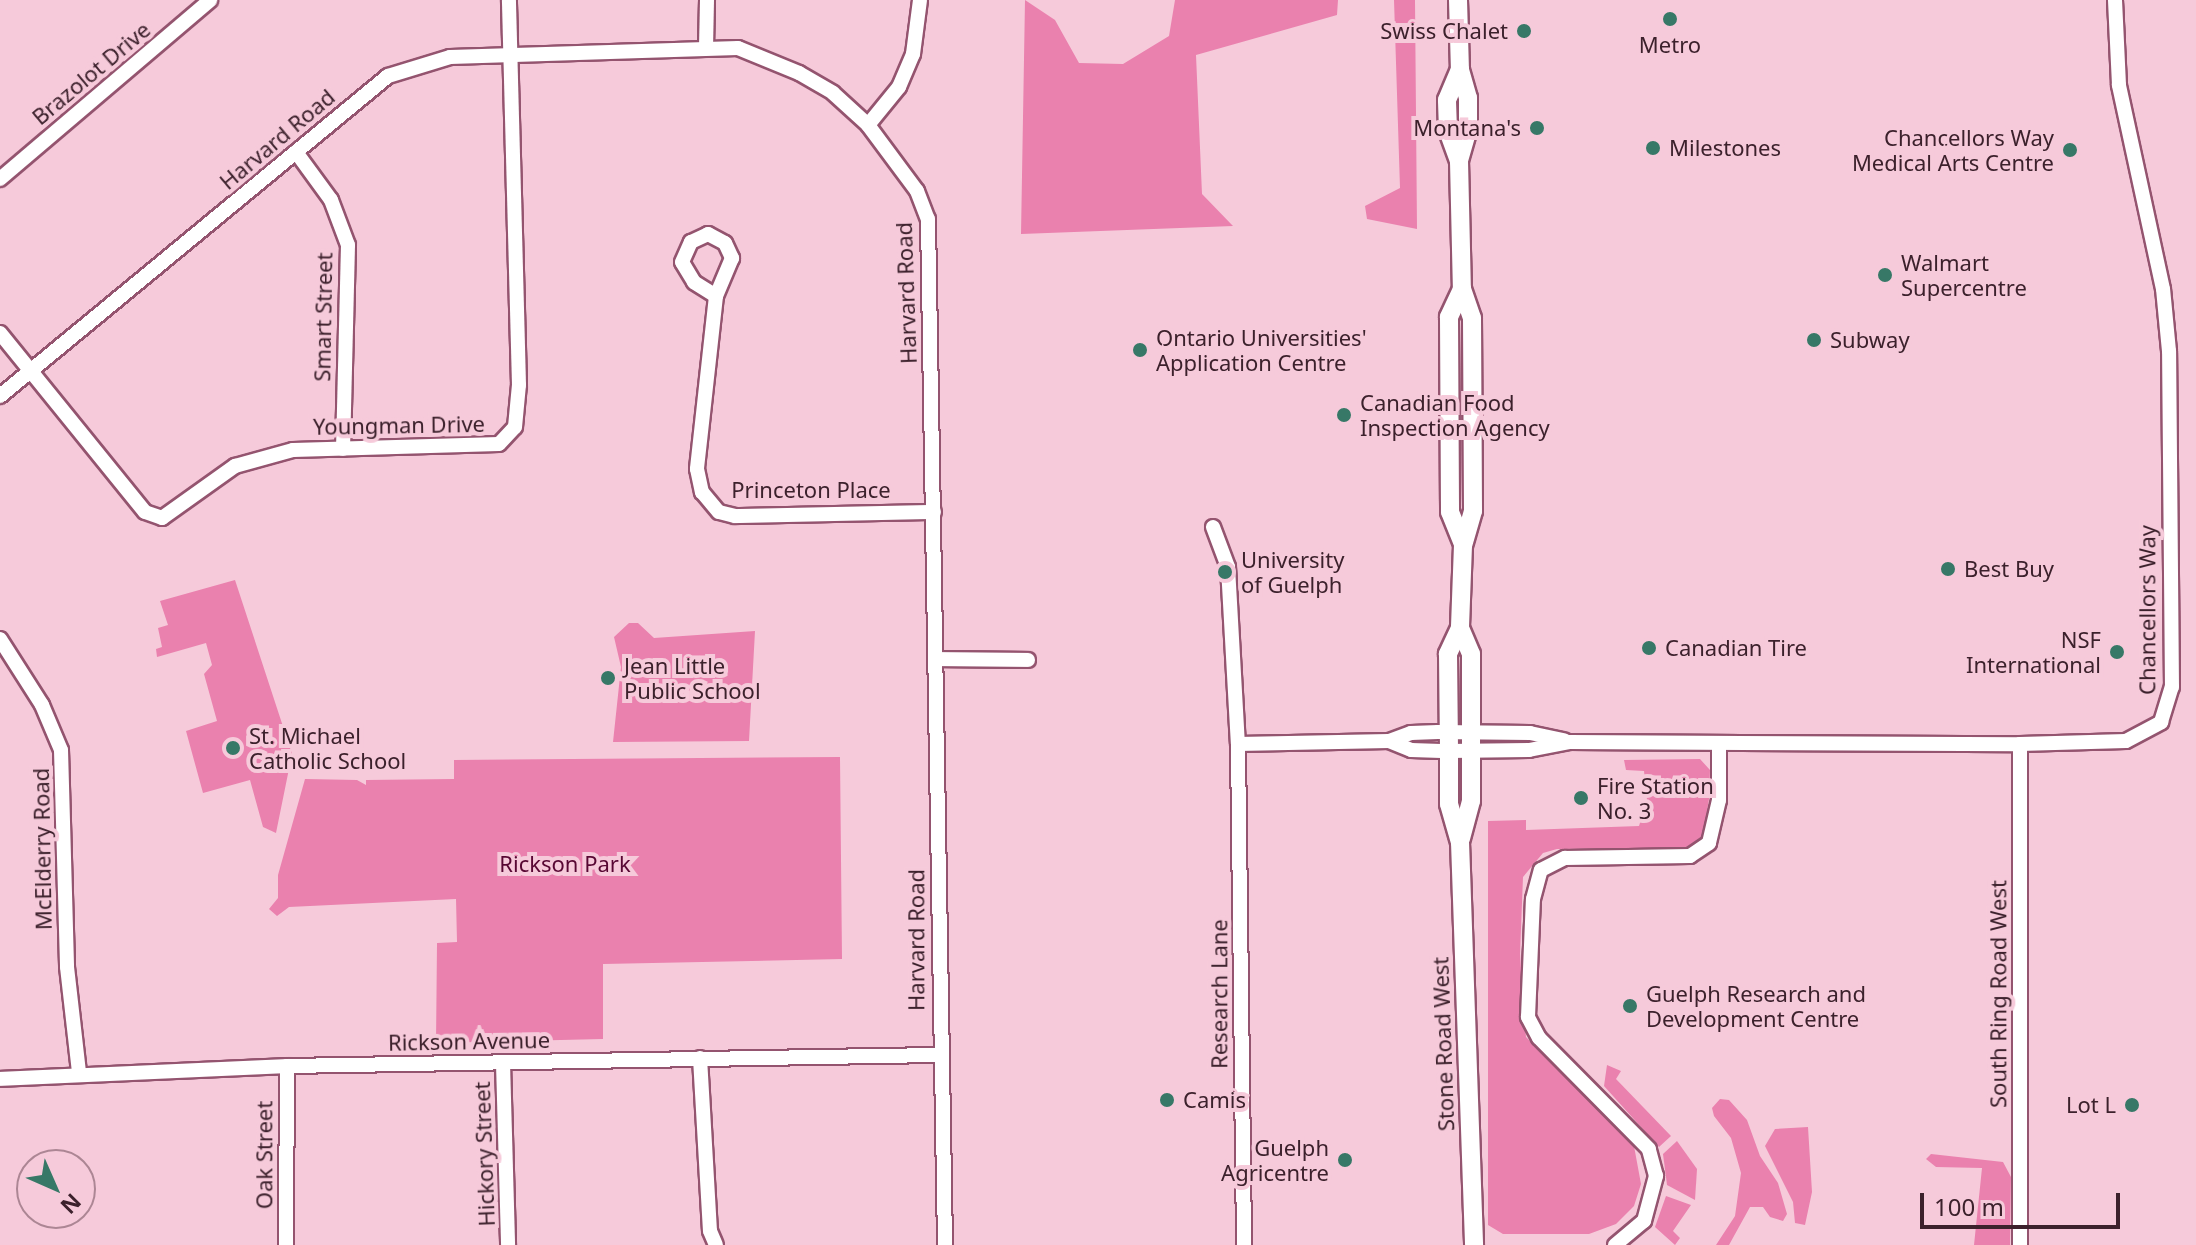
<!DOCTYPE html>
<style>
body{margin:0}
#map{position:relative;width:2196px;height:1245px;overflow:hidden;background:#f6cada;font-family:"Noto Sans",sans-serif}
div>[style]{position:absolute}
.green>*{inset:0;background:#ea81ae}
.roads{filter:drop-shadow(2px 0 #94546f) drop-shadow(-2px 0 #94546f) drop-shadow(0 2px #94546f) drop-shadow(0 -2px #94546f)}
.street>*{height:14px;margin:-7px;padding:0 7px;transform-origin:7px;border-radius:7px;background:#fff}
.secondary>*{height:18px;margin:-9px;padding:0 9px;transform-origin:9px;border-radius:9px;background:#fff}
.dots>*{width:22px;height:22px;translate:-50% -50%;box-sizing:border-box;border:4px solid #f6cada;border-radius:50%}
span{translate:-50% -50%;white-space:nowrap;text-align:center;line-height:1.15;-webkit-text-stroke:8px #f6cada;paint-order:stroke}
.poi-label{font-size:22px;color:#3c212c}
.right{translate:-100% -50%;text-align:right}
.left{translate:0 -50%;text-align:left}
.street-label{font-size:22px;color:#3c212c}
.park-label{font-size:22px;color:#580733}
.north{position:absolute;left:16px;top:1149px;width:80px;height:80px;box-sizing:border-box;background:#f6cada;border:2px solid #ac8694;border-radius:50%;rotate:135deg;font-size:22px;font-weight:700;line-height:32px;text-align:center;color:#3c212c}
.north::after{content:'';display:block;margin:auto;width:28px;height:36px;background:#377867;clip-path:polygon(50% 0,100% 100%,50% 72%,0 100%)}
.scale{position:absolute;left:1920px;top:1193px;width:200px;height:36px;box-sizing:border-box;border:4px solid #3c212c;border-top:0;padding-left:10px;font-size:24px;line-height:28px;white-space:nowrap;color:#3c212c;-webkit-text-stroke:6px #f6cada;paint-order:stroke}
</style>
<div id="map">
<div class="green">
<i style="clip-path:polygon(1025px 0,1055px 20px,1079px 63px,1123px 64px,1169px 36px,1175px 0,1338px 0,1337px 15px,1196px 55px,1202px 194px,1233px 226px,1021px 234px)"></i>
<i style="clip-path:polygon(1394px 0,1415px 0,1417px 229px,1367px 219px,1365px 206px,1400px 188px)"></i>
<i style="clip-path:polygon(235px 580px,292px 754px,276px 833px,263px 827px,250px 780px,203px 793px,186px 731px,217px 721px,204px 674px,212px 665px,206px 643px,157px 657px,156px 649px,162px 647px,158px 628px,168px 625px,160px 601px)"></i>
<i style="clip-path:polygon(629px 623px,638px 623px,654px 638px,755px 631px,749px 741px,613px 742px,621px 667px,614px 637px)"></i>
<i style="clip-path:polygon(840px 757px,842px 959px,603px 964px,603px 1039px,436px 1043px,437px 943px,457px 942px,456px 899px,289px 907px,277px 916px,269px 909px,278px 898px,278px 875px,305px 779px,357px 780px,366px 785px,366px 780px,454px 779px,454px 760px)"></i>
<i style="clip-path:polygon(1700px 759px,1710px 770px,1709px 799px,1703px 836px,1689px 848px,1557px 849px,1543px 853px,1523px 877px,1520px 954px,1526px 1037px,1634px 1146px,1641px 1184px,1634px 1206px,1616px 1224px,1589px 1234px,1503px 1234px,1488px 1225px,1488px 821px,1526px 820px,1526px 830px,1639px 826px,1647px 800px,1644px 771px,1626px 770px,1624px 760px)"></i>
<i style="clip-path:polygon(1607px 1065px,1621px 1071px,1616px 1079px,1671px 1136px,1659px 1147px,1604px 1086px)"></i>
<i style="clip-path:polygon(1720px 1099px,1729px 1100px,1747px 1120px,1760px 1156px,1778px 1183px,1787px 1214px,1783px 1221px,1770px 1217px,1763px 1207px,1750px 1207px,1729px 1245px,1716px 1245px,1735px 1216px,1741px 1173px,1731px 1138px,1714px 1116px,1712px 1108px)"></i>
<i style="clip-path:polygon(1808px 1127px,1812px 1192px,1805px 1225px,1795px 1223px,1793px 1202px,1765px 1146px,1775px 1129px)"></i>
<i style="clip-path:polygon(1677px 1141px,1697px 1169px,1695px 1200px,1667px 1185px,1663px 1154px)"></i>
<i style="clip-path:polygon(1931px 1154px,2003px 1162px,2011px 1177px,2010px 1245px,1974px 1245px,1982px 1168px,1936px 1167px,1926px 1159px)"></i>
<i style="clip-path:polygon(1666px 1196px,1691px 1205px,1673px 1231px,1680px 1238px,1675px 1245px,1655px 1227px)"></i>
</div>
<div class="roads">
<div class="street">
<i style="left:706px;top:48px;width:48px;rotate:-88.8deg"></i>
<i style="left:868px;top:125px;width:49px;rotate:-50.8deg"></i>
<i style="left:899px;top:87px;width:36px;rotate:-67deg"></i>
<i style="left:913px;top:54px;width:54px;rotate:-82.6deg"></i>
<i style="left:296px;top:152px;width:59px;rotate:53.9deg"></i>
<i style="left:331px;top:200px;width:48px;rotate:69.3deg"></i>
<i style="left:348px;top:245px;width:204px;rotate:91.4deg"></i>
<i style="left:0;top:179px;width:276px;rotate:-40.4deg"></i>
<i style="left:716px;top:296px;width:26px;rotate:-148deg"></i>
<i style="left:694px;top:282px;width:23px;rotate:-121deg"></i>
<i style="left:682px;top:262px;width:22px;rotate:-66deg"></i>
<i style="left:691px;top:242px;width:19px;rotate:-25deg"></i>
<i style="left:708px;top:234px;width:19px;rotate:28deg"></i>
<i style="left:725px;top:243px;width:17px;rotate:65deg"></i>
<i style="left:732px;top:258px;width:41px;rotate:112.8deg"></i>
<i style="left:716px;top:296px;width:174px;rotate:96.3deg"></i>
<i style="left:697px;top:469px;width:24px;rotate:78deg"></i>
<i style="left:702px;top:492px;width:26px;rotate:50deg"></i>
<i style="left:719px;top:512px;width:16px;rotate:14deg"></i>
<i style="left:735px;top:516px;width:199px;rotate:-1.2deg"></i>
<i style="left:0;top:333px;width:230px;rotate:51deg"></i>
<i style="left:145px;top:512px;width:18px;rotate:19deg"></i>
<i style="left:162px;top:518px;width:90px;rotate:-35.5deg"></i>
<i style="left:235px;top:466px;width:60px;rotate:-15.4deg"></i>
<i style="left:293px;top:450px;width:206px;rotate:-1.7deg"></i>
<i style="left:499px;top:444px;width:23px;rotate:-47deg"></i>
<i style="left:515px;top:427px;width:42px;rotate:-84.6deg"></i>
<i style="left:519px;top:385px;width:385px;rotate:-91.5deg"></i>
<i style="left:0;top:396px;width:503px;rotate:-39.51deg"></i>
<i style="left:388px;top:76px;width:65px;rotate:-17deg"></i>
<i style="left:450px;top:57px;width:288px;rotate:-1.8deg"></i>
<i style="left:738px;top:48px;width:66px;rotate:22.3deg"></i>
<i style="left:799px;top:73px;width:39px;rotate:30deg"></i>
<i style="left:833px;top:93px;width:47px;rotate:42.4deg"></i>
<i style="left:868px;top:125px;width:82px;rotate:53.4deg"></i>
<i style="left:917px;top:191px;width:30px;rotate:69deg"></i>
<i style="left:928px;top:219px;width:1026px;rotate:89.05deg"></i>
<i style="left:1213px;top:527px;width:43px;rotate:69.4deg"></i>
<i style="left:1228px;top:567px;width:177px;rotate:86.8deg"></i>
<i style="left:1238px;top:744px;width:501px;rotate:89.31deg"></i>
<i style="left:0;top:639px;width:78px;rotate:57.5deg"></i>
<i style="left:42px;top:705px;width:49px;rotate:67.1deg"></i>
<i style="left:61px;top:750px;width:217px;rotate:88.4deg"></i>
<i style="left:67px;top:967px;width:107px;rotate:83.5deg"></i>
<i style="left:937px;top:659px;width:91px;rotate:0.6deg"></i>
<i style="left:1389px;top:741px;width:24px;rotate:22deg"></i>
<i style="left:1411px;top:750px;width:38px;rotate:2deg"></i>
<i style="left:1449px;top:751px;width:80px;rotate:-0.7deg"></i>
<i style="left:1529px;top:750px;width:42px;rotate:-11deg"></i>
<i style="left:1570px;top:742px;width:450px;rotate:0.3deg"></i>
<i style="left:2020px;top:744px;width:106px;rotate:-1.6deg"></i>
<i style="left:2126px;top:741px;width:40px;rotate:-28deg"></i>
<i style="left:2161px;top:722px;width:37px;rotate:-73deg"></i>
<i style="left:2172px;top:687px;width:336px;rotate:-90.5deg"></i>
<i style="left:2169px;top:351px;width:62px;rotate:-95.5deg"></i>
<i style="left:2163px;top:289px;width:209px;rotate:-102.2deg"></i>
<i style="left:2119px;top:85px;width:85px;rotate:-92.7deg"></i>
<i style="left:1238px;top:744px;width:151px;rotate:-1.1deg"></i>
<i style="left:1389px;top:741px;width:23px;rotate:-20deg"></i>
<i style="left:1411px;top:733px;width:27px;rotate:-2deg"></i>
<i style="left:1438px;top:732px;width:92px;rotate:0.6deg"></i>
<i style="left:1530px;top:733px;width:35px;rotate:12deg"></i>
<i style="left:2020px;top:744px;width:501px;rotate:90deg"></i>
<i style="left:700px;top:1058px;width:173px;rotate:86.7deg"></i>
<i style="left:710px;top:1231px;width:15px;rotate:67deg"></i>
<i style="left:503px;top:1063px;width:182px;rotate:88.4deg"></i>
<i style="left:0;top:1079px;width:287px;rotate:-2.6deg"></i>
<i style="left:287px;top:1066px;width:651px;rotate:-0.97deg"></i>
<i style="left:286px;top:1245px;width:179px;rotate:-89.7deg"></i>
<i style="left:1615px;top:1245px;width:38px;rotate:-40deg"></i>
<i style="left:1644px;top:1221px;width:47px;rotate:-75.1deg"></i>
<i style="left:1656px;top:1176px;width:28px;rotate:-105deg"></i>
<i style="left:1649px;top:1149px;width:156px;rotate:-134.7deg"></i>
<i style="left:1539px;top:1038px;width:24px;rotate:-118deg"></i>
<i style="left:1528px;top:1017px;width:118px;rotate:-87.6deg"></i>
<i style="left:1533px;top:899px;width:30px;rotate:-75deg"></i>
<i style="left:1541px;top:870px;width:27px;rotate:-27deg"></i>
<i style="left:1565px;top:858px;width:125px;rotate:-0.9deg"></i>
<i style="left:1690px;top:856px;width:23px;rotate:-34deg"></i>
<i style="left:1709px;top:843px;width:44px;rotate:-76.9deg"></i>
<i style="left:1719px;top:800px;width:55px;rotate:-90deg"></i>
</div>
<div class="secondary">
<i style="left:1458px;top:0;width:70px;rotate:88.4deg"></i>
<i style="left:1460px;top:70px;width:29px;rotate:74deg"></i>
<i style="left:1468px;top:98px;width:31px;rotate:90deg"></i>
<i style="left:1468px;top:129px;width:33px;rotate:106deg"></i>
<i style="left:1459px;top:161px;width:128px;rotate:88.7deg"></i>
<i style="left:1462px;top:289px;width:31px;rotate:71deg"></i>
<i style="left:1472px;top:318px;width:193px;rotate:89.7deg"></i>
<i style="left:1473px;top:511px;width:35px;rotate:106deg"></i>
<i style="left:1463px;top:545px;width:83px;rotate:92.1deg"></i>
<i style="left:1460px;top:628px;width:29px;rotate:115deg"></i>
<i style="left:1448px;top:654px;width:97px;rotate:89.4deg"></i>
<i style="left:1449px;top:751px;width:53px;rotate:90deg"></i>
<i style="left:1449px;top:804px;width:40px;rotate:74deg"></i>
<i style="left:1460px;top:842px;width:403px;rotate:88deg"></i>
<i style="left:1459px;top:161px;width:33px;rotate:-110deg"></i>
<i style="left:1448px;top:130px;width:30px;rotate:-92deg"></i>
<i style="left:1447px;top:100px;width:33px;rotate:-67deg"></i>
<i style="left:1462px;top:289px;width:31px;rotate:115deg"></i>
<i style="left:1449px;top:317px;width:195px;rotate:89.7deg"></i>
<i style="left:1450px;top:512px;width:35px;rotate:68deg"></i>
<i style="left:1460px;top:628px;width:28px;rotate:67deg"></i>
<i style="left:1471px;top:654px;width:147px;rotate:90deg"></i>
<i style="left:1471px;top:801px;width:39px;rotate:105deg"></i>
</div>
</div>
<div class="dots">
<i style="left:1670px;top:19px;background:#377867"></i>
<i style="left:1524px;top:31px;background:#377867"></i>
<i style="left:1537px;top:128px;background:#377867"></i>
<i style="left:1653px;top:148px;background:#377867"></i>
<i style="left:2070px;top:150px;background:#377867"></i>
<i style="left:1885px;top:275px;background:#377867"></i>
<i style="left:1814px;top:340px;background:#377867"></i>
<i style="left:1140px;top:350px;background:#377867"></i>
<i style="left:1344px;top:415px;background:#377867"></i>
<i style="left:1948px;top:569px;background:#377867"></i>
<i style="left:1225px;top:572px;background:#377867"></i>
<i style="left:1649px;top:648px;background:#377867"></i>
<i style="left:2117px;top:652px;background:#377867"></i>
<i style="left:608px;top:678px;background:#377867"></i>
<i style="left:233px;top:748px;background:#377867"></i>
<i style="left:1581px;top:798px;background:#377867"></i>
<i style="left:1630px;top:1006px;background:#377867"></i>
<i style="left:1167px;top:1100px;background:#377867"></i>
<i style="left:2132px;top:1105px;background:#377867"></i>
<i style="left:1345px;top:1160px;background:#377867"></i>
</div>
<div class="poi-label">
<span class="right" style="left:1508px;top:31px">Swiss Chalet</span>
<span style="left:1670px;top:45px">Metro</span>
<span class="right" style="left:1521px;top:128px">Montana's</span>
<span class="right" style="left:2054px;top:150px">Chancellors Way<br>Medical Arts Centre</span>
<span class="left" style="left:1669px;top:148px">Milestones</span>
<span class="left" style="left:1901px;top:275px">Walmart<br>Supercentre</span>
<span class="left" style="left:1156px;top:350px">Ontario Universities'<br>Application Centre</span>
<span class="left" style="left:1830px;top:340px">Subway</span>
<span class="left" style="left:1360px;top:415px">Canadian Food<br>Inspection Agency</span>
<span class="left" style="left:1241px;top:572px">University<br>of Guelph</span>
<span class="left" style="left:1964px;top:569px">Best Buy</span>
<span class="right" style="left:2101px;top:652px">NSF<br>International</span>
<span class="left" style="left:1665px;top:648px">Canadian Tire</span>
<span class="left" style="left:624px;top:678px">Jean Little<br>Public School</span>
<span class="left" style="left:249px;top:748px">St. Michael<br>Catholic School</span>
<span class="left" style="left:1597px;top:798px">Fire Station<br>No. 3</span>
<span class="left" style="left:1646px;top:1006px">Guelph Research and<br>Development Centre</span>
<span class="left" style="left:1183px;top:1100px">Camis</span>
<span class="right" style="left:2116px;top:1105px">Lot L</span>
<span class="right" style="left:1329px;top:1160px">Guelph<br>Agricentre</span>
</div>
<div class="street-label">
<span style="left:91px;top:73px;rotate:-40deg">Brazolot Drive</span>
<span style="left:277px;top:139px;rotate:-40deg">Harvard Road</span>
<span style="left:906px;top:293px;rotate:-92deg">Harvard Road</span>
<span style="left:323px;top:317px;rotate:-89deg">Smart Street</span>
<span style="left:399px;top:425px;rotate:-1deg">Youngman Drive</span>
<span style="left:811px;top:490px">Princeton Place</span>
<span style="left:2147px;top:610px;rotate:-90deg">Chancellors Way</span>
<span style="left:42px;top:849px;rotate:-91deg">McElderry Road</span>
<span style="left:916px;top:940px;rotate:-90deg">Harvard Road</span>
<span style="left:1219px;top:994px;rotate:-90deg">Research Lane</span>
<span style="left:1998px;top:994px;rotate:-90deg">South Ring Road West</span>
<span style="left:469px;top:1041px;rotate:-1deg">Rickson Avenue</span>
<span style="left:1443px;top:1044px;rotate:-92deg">Stone Road West</span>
<span style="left:484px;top:1154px;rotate:-92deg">Hickory Street</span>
<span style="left:264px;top:1155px;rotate:-90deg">Oak Street</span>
</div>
<div class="park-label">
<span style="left:565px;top:864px">Rickson Park</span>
</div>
<div class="north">N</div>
<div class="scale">100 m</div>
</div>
